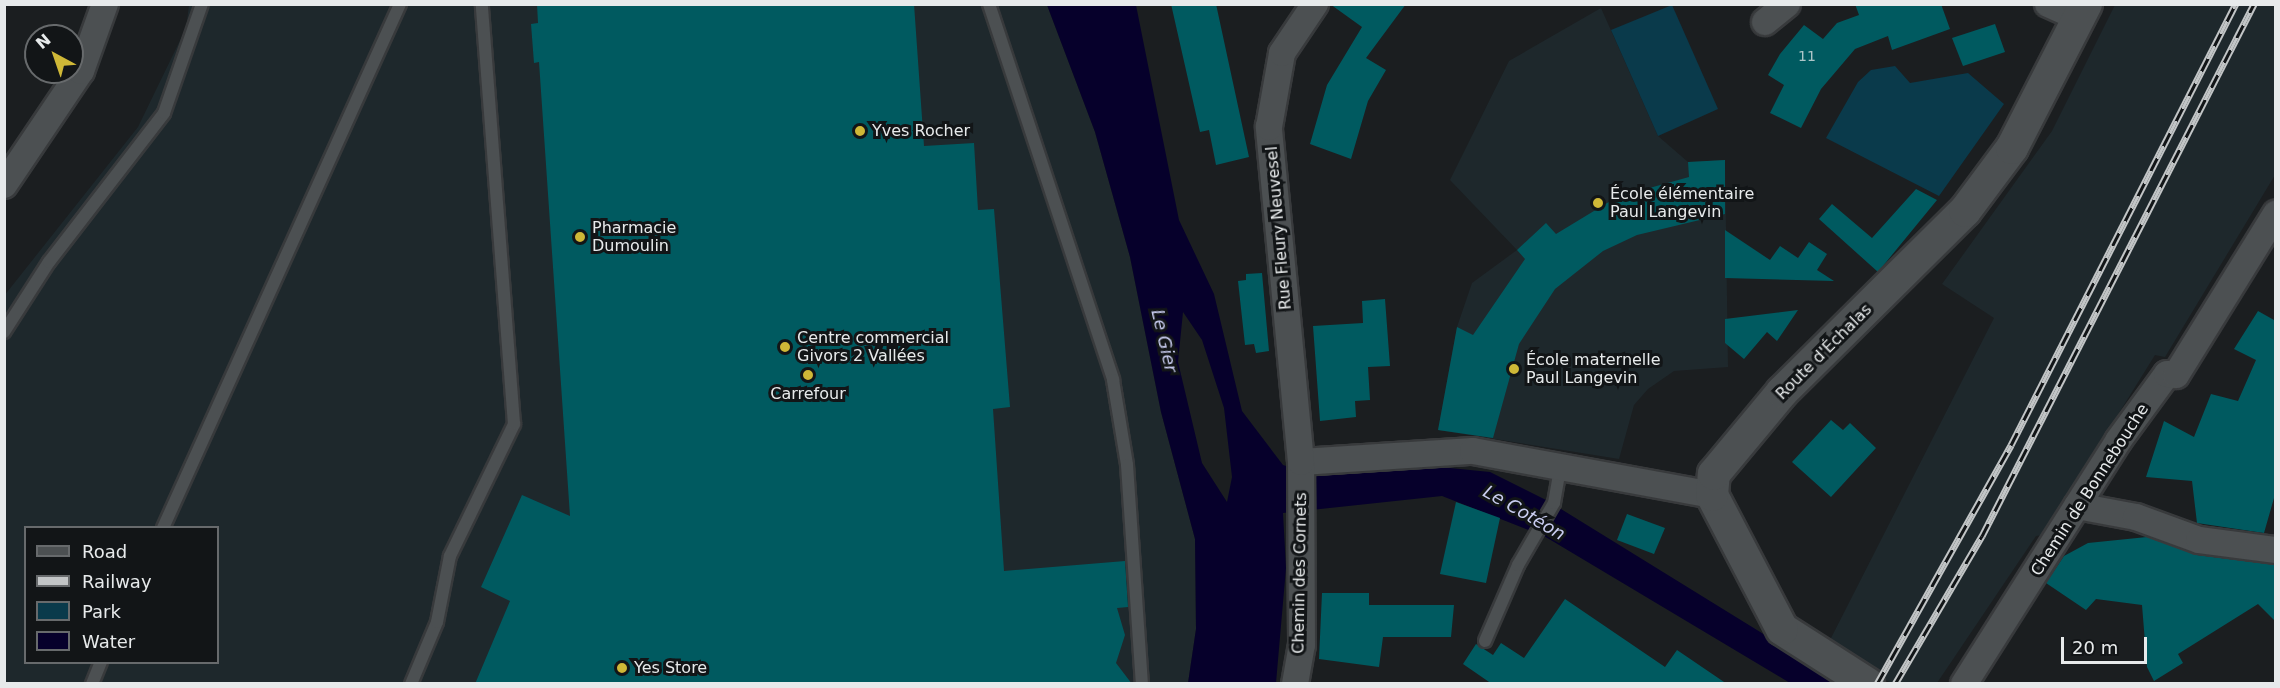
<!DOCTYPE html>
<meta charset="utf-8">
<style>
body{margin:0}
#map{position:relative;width:2280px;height:688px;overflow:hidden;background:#1b1e20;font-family:"DejaVu Sans",sans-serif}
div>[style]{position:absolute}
.built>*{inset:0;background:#1e282c}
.green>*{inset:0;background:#0a3a4b}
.water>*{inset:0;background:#06002b}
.building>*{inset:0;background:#005a60}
.roads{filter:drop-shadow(2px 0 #383a3c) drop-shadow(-2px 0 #383a3c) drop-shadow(0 2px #383a3c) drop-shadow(0 -2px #383a3c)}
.service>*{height:12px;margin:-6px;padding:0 6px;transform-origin:6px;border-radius:6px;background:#4c5052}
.minor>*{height:26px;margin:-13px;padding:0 13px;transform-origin:13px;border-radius:13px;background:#4c5052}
.tertiary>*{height:32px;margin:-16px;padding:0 16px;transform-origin:16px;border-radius:16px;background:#4c5052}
.rail>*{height:7px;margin-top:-3.5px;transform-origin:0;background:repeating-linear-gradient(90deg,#121517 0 14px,#c2c5c6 0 28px);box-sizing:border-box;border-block:2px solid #c2c5c6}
.dots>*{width:16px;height:16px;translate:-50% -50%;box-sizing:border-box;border:3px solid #121517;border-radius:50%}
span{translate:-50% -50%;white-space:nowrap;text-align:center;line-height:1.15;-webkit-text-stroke:6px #121517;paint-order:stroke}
.number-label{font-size:14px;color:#adc6c8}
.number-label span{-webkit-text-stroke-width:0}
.poi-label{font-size:16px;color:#e7eaeb}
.left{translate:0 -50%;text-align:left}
.street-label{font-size:16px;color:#e7eaeb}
.water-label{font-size:18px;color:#c9cdf0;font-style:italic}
.frame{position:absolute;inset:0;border:6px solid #e7eaeb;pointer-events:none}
.legend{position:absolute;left:24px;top:526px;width:195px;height:138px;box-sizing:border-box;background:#121517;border:2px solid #676a6c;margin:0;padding:8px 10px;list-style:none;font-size:18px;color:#e7eaeb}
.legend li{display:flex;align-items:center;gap:12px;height:30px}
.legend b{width:30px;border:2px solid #676a6c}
.north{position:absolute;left:24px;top:24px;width:60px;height:60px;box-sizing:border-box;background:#121517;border:2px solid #676a6c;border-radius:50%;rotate:320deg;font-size:16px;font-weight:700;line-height:24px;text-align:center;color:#e7eaeb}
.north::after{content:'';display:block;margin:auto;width:21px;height:27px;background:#cfb837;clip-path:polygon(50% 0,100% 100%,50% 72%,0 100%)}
.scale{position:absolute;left:2061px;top:637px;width:86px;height:27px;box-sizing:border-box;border:3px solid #e7eaeb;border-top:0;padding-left:8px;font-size:18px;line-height:21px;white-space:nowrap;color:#e7eaeb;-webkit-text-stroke:4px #121517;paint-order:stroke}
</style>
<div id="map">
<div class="built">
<i style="clip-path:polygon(evenodd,189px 5px,1047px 5px,1095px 132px,1130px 257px,1161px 412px,1195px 539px,1196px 629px,1188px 683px,5px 683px,4px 296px,138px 127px,186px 28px,189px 5px,26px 528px,218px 528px,218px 662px,26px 662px,26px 528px)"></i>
<i style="clip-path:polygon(2115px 5px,2275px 5px,2275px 175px,2165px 357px,2155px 355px,2043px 535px,2036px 536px,1937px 683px,1891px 683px,1828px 644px,1994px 318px,1942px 284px,2052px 131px)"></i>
<i style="clip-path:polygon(1601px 8px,1658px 136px,1688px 162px,1725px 160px,1728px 367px,1674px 371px,1648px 389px,1634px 405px,1619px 459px,1438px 430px,1457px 327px,1472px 283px,1517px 250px,1450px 180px,1509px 61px)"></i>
</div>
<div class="green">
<i style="clip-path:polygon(1672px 5px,1718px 109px,1658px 136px,1611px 30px)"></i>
<i style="clip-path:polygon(1895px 66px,1910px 83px,1968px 73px,2004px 104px,1939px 196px,1826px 138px,1858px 82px,1871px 70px)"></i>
</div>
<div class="water">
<i style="clip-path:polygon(evenodd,1047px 5px,1136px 5px,1179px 220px,1214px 294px,1242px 411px,1283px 465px,1312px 474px,1440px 467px,1490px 472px,1548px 501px,1843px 683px,1790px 683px,1544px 536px,1442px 496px,1283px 513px,1286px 568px,1276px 683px,1188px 683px,1196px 629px,1195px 539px,1161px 412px,1130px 257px,1095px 132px,1047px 5px,1183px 312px,1202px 340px,1224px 408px,1232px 477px,1227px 502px,1202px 463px,1178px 362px,1183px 312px)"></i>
</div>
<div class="building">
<i style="clip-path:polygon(537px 4px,914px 4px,924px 146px,974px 143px,978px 210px,994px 209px,1010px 407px,993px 409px,1004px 571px,1125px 561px,1128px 607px,1117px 608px,1125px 635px,1116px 663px,1132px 684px,475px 684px,510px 601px,481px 587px,522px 495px,570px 516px,539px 62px,534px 63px,531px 24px,538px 23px)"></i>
<i style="clip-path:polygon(1171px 4px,1216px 4px,1249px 157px,1216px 165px,1209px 130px,1200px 132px)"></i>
<i style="clip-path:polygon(1330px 4px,1406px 4px,1366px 58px,1386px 70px,1368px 101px,1351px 159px,1310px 144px,1327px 85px,1362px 27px)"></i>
<i style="clip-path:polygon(1855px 4px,1941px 4px,1950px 29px,1892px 50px,1888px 36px,1855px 49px,1821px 89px,1801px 128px,1770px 113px,1784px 85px,1768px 75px,1780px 54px,1804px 25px,1823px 39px,1837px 23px,1859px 15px)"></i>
<i style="clip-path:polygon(1995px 24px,2005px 52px,1963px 66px,1952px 38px)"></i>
<i style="clip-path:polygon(1725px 160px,1725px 214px,1637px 235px,1603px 251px,1555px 289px,1519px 344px,1493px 438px,1438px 430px,1457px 327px,1473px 335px,1525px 259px,1517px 250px,1546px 223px,1556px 234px,1617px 197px,1689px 177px,1688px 162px)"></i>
<i style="clip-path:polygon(1916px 189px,1937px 200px,1878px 272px,1819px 219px,1832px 204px,1872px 238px)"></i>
<i style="clip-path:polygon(1725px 230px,1770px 260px,1780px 246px,1798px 258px,1809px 242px,1827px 254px,1817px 270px,1834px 281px,1725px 278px)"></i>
<i style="clip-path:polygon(1262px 273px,1269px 351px,1256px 353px,1254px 344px,1245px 345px,1238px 281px,1246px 280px,1246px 274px)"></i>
<i style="clip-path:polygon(1385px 299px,1390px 366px,1368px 367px,1370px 400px,1355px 401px,1356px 417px,1320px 421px,1313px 326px,1363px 323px,1362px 301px)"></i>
<i style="clip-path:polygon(1798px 310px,1777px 341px,1767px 332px,1744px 359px,1725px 343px,1725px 319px)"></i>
<i style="clip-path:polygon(2258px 311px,2274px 320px,2276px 315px,2276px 491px,2264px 533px,2197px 523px,2192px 481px,2146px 477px,2164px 421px,2194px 437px,2211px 394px,2238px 401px,2256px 360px,2234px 349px)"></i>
<i style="clip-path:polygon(1831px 420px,1843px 430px,1850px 423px,1876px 448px,1831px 497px,1792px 462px)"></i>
<i style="clip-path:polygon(1456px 502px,1500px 518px,1486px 583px,1440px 574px)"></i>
<i style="clip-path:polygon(1627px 514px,1665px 528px,1654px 554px,1617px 540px)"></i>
<i style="clip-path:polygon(2147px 537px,2197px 555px,2276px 565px,2276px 622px,2258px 604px,2178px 654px,2183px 663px,2154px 681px,2147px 667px,2142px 605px,2096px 599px,2086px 610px,2046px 583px,2064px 556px,2088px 543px)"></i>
<i style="clip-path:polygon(1322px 593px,1369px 593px,1369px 605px,1454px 605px,1451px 637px,1383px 637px,1379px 667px,1319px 659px)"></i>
<i style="clip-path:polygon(1565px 599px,1665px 667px,1677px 650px,1727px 684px,1492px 684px,1463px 664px,1476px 644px,1493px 655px,1501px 643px,1524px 658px)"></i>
</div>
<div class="roads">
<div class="service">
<i style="left:989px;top:4px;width:396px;rotate:71.7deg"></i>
<i style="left:1113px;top:380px;width:86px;rotate:80.6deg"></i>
<i style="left:1127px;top:465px;width:220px;rotate:86.1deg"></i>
<i style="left:4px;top:332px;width:83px;rotate:-57.3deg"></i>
<i style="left:49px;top:262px;width:188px;rotate:-52.3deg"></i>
<i style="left:164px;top:113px;width:115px;rotate:-70.8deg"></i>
<i style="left:163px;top:528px;width:575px;rotate:-65.66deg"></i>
<i style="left:1485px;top:641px;width:83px;rotate:-66.5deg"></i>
<i style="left:1518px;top:565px;width:72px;rotate:-59.9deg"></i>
<i style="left:1554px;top:503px;width:39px;rotate:-80deg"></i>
<i style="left:92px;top:684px;width:24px;rotate:-68deg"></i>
<i style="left:411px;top:684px;width:67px;rotate:-67.2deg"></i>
<i style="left:437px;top:622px;width:67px;rotate:-78.9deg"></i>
<i style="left:450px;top:556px;width:147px;rotate:-64.1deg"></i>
<i style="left:514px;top:424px;width:421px;rotate:-94.4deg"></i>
</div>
<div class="minor">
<i style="left:2048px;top:4px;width:34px;rotate:24deg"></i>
<i style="left:1765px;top:22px;width:28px;rotate:-39deg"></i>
<i style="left:4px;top:185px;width:138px;rotate:-56deg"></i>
<i style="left:81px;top:71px;width:71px;rotate:-70.3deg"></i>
<i style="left:1301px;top:462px;width:172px;rotate:-3.7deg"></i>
<i style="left:1473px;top:451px;width:243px;rotate:10.4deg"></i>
<i style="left:2077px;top:506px;width:60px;rotate:10.6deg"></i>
<i style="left:2136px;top:517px;width:67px;rotate:20.1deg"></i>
<i style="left:2199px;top:540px;width:78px;rotate:7.4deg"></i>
<i style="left:1295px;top:684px;width:40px;rotate:-80deg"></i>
<i style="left:1302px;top:645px;width:183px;rotate:-90.3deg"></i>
<i style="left:1301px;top:462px;width:337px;rotate:-95.5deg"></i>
<i style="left:1269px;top:127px;width:75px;rotate:-80deg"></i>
<i style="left:1282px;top:53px;width:59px;rotate:-56deg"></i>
<i style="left:1964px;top:684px;width:288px;rotate:-57.6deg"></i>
<i style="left:2118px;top:441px;width:83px;rotate:-53.8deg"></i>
<i style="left:2167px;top:374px;width:9px;rotate:6deg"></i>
<i style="left:2176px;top:375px;width:190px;rotate:-58.2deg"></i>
</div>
<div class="tertiary">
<i style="left:1868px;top:684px;width:102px;rotate:-147.4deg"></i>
<i style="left:1782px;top:629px;width:151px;rotate:-117.6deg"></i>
<i style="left:1712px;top:495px;width:21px;rotate:-85deg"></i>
<i style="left:1714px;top:474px;width:107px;rotate:-50.3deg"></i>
<i style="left:1782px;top:392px;width:257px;rotate:-44.7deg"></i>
<i style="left:1965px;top:211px;width:79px;rotate:-53.3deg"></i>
<i style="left:2012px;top:148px;width:162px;rotate:-62.8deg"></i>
</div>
</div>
<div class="rail">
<i style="left:1877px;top:684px;width:274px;rotate:-60.7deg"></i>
<i style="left:2011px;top:445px;width:495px;rotate:-63deg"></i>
<i style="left:1895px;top:684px;width:172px;rotate:-59.6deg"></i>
<i style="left:1982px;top:536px;width:598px;rotate:-62.92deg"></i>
</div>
<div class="dots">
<i style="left:860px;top:131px;background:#cfb837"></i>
<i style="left:1598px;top:203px;background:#cfb837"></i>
<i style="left:580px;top:237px;background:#cfb837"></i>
<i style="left:785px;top:347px;background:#cfb837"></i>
<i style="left:1514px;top:369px;background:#cfb837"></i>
<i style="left:808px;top:375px;background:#cfb837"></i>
<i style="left:622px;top:668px;background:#cfb837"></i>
</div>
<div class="number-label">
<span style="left:1807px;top:56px">11</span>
</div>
<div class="poi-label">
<span class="left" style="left:872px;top:131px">Yves Rocher</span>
<span class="left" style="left:1610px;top:203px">École élémentaire<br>Paul Langevin</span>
<span class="left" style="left:592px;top:237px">Pharmacie<br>Dumoulin</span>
<span class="left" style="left:797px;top:347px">Centre commercial<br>Givors 2 Vallées</span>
<span class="left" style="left:1526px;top:369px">École maternelle<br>Paul Langevin</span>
<span style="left:808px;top:394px">Carrefour</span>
<span class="left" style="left:634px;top:668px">Yes Store</span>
</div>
<div class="street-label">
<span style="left:1279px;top:228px;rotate:-95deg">Rue Fleury Neuvesel</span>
<span style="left:1824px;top:352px;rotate:-45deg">Route d'Échalas</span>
<span style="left:2090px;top:490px;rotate:-57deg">Chemin de Bonnebouche</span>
<span style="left:1300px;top:573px;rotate:-89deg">Chemin des Cornets</span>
</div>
<div class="water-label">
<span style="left:1164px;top:341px;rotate:77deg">Le Gier</span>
<span style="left:1524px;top:513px;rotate:30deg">Le Cotéon</span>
</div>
<div class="frame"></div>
<ul class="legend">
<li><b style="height:8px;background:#4c5052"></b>Road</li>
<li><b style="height:8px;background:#c2c5c6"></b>Railway</li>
<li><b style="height:16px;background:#0a3a4b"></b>Park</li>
<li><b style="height:16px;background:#06002b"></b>Water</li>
</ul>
<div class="north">N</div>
<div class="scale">20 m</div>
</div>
